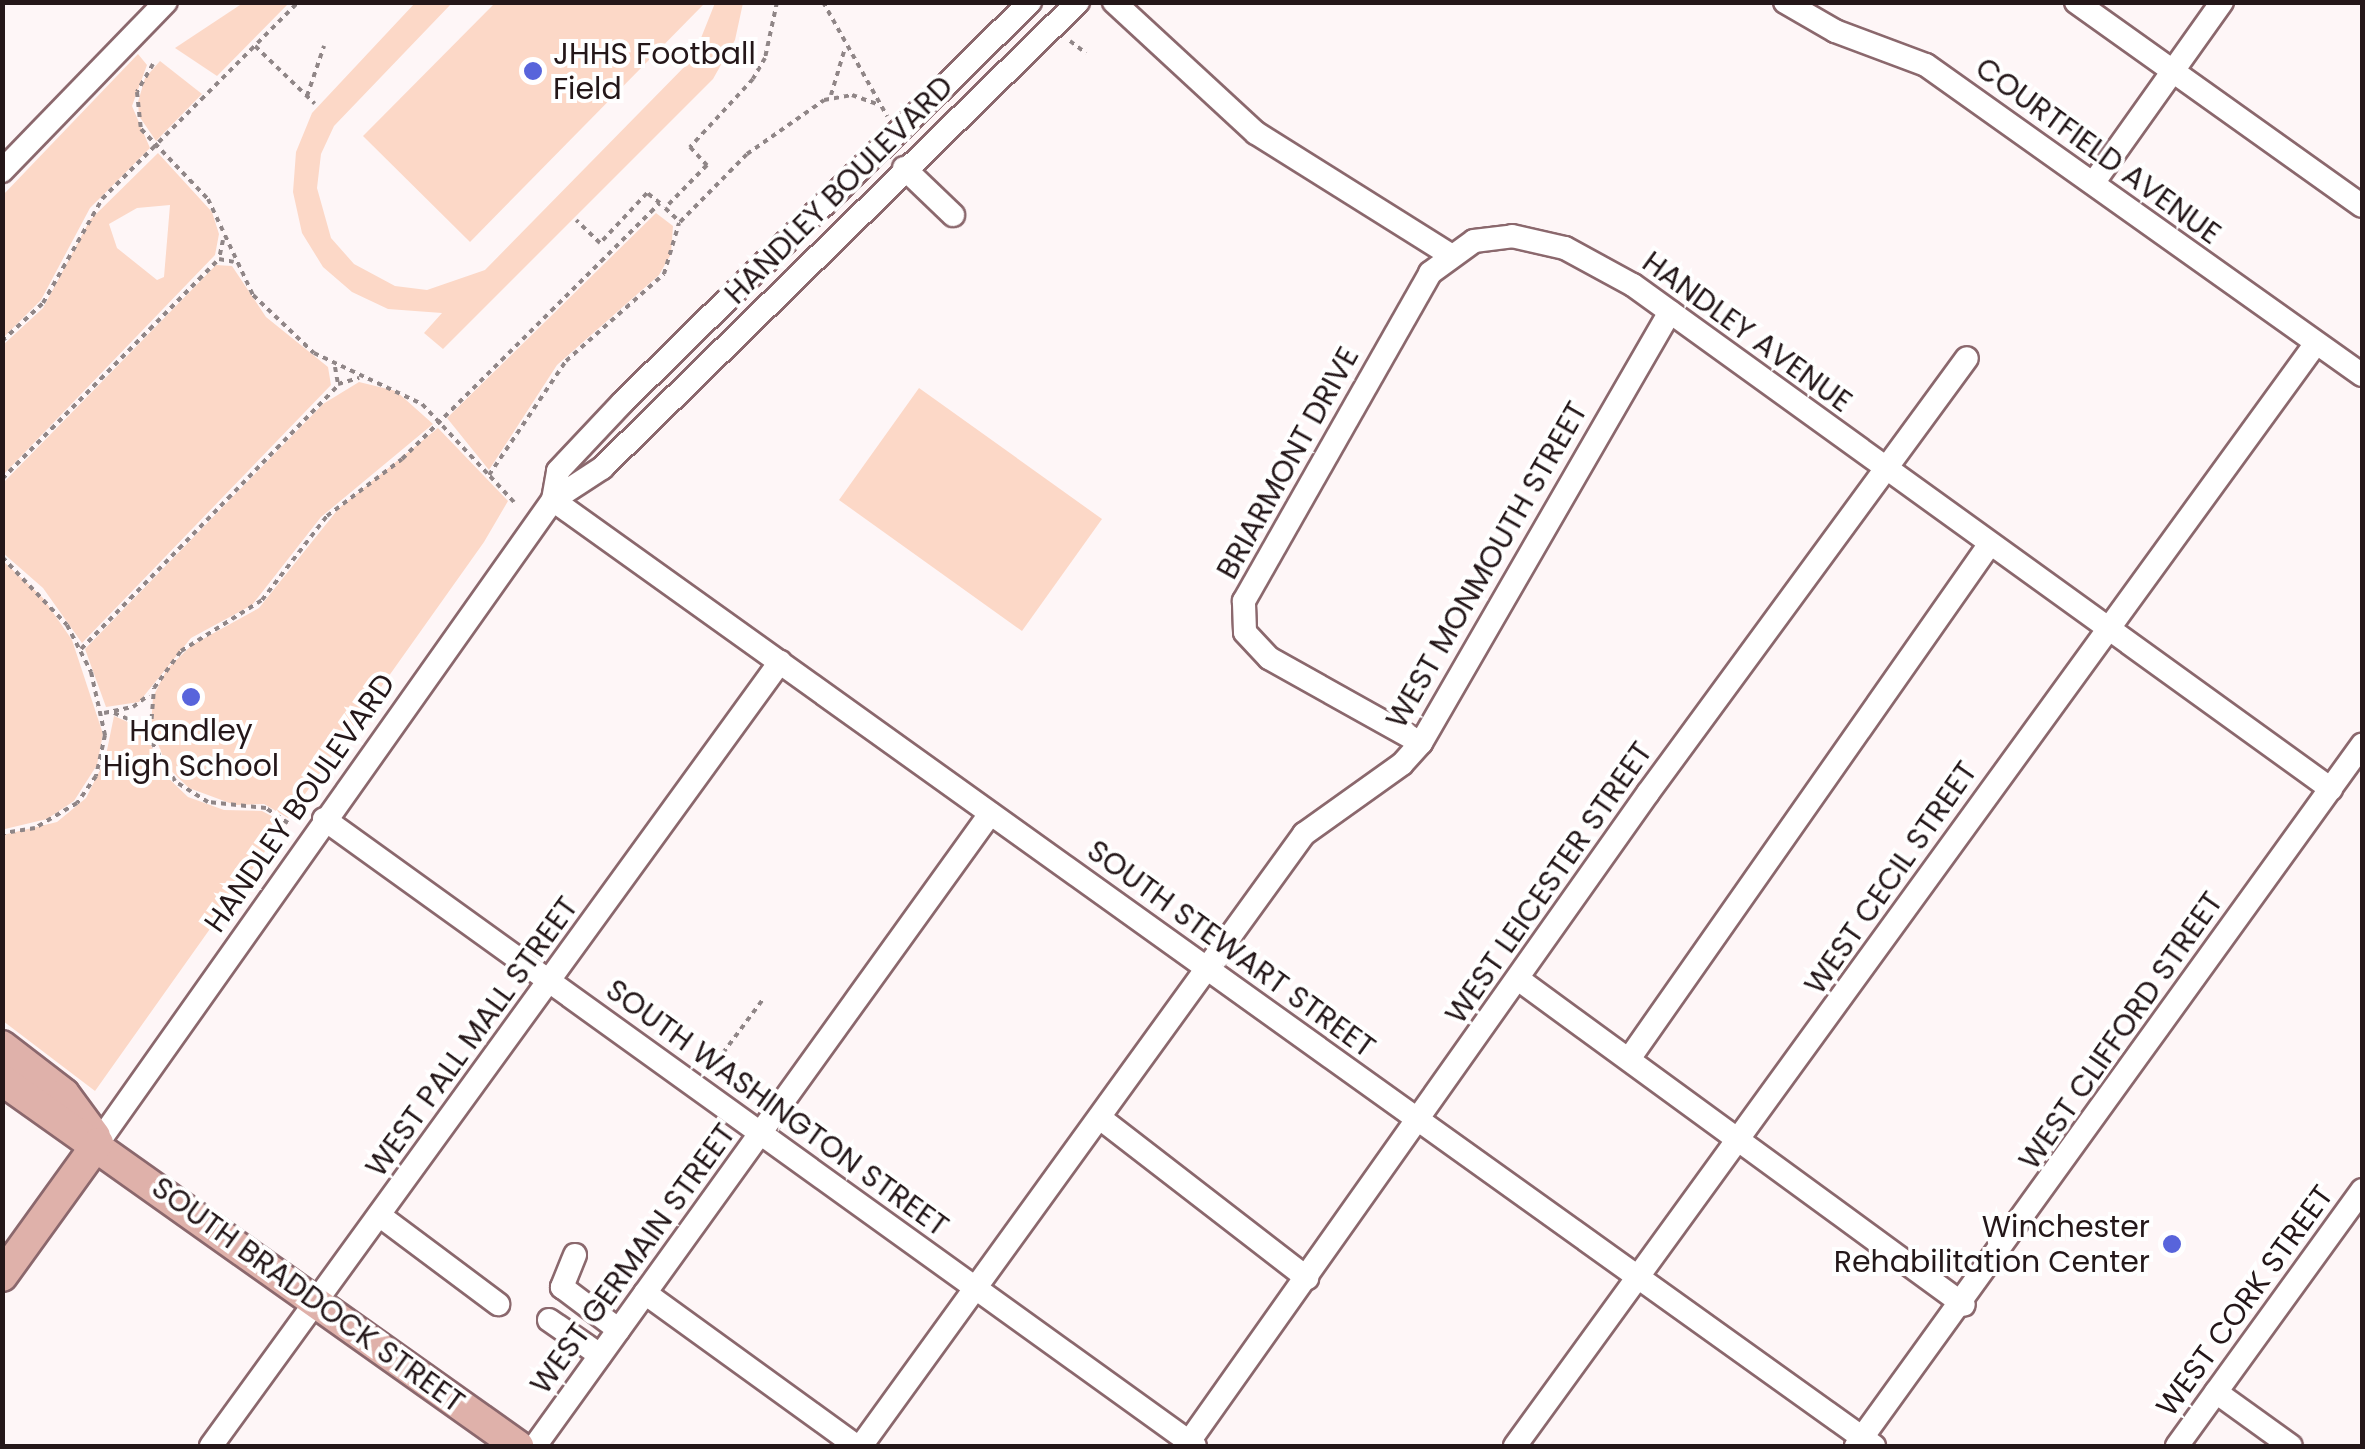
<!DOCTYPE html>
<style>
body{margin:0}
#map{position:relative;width:2365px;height:1449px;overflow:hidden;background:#fef6f7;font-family:Poppins,sans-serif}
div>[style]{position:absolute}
.green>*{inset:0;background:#fcd8c7}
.path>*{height:4px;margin-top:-2px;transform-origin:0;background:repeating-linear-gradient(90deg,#908687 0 5px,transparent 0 10px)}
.roads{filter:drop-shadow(2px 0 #8b686d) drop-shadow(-2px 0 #8b686d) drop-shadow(0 2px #8b686d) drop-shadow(0 -2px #8b686d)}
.minor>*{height:22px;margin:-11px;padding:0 11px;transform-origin:11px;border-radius:11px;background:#fff}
.major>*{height:30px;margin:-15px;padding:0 15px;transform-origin:15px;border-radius:15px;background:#dfb1aa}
.dots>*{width:28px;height:28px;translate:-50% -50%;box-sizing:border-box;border:5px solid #fff;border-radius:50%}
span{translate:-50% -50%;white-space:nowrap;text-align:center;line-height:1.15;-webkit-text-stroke:8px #fff;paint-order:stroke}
.poi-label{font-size:30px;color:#241719}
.left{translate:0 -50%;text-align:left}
.right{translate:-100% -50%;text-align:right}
.street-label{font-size:30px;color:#241719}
.frame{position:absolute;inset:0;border:5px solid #241719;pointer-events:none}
</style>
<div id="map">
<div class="green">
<i style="clip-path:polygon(496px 2px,703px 5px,470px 242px,363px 136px)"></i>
<i style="clip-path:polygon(243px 3px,289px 3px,217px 76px,175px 48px)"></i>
<i style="clip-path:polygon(415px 3px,452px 3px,334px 126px,321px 154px,317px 188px,331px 238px,354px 264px,395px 286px,427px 290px,485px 270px,693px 58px,715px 3px,743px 3px,735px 40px,713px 79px,443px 349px,424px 333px,442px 313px,388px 309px,352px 292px,323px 267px,302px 233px,293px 192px,296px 152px,312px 113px)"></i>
<i style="clip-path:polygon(138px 54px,147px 65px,132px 106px,150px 148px,90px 208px,41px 300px,3px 338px,3px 195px)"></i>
<i style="clip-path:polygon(160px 61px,202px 94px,156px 141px,139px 116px,138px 102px,145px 78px)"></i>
<i style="clip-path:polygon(evenodd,158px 153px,212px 212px,219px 234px,215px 255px,3px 475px,3px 345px,43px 308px,90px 220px,158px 153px,170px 205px,164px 277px,157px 280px,117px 248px,109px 224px,137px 208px,170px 205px)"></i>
<i style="clip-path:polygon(656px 213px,673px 226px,671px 254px,659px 275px,557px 365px,489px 470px,447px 418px)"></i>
<i style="clip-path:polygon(216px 265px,232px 266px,266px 317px,328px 367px,331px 385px,82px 643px,43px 588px,3px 553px,3px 483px)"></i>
<i style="clip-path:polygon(359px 382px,396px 391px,433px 424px,321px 517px,252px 605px,191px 638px,139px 702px,106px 707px,85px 649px,323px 404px)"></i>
<i style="clip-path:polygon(919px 388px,1102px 519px,1022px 631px,839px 500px)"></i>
<i style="clip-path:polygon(438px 428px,508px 501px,484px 542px,288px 818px,264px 804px,235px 805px,189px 788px,167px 767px,151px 726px,153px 697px,167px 669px,192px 645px,259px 608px,339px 508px)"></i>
<i style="clip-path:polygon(3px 561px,43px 598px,72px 640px,103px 734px,97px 765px,74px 801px,47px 819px,5px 829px)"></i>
<i style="clip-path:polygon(114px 716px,144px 729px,163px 773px,188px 797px,224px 810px,262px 811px,285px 823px,95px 1091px,3px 1021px,3px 835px,57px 822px,86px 798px,105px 760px)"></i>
</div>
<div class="path">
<i style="left:777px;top:2px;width:57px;rotate:102.1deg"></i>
<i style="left:765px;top:58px;width:24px;rotate:120deg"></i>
<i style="left:753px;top:79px;width:93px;rotate:132.8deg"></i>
<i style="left:690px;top:147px;width:25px;rotate:47deg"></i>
<i style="left:707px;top:165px;width:60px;rotate:134.3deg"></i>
<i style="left:665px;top:208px;width:21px;rotate:43deg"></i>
<i style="left:680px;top:222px;width:95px;rotate:-45.4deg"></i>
<i style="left:747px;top:154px;width:94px;rotate:-35deg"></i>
<i style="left:824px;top:100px;width:28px;rotate:-10deg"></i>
<i style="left:852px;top:95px;width:29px;rotate:20deg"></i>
<i style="left:823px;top:2px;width:131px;rotate:60.7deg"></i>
<i style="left:1070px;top:41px;width:20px;rotate:37deg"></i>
<i style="left:255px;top:46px;width:83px;rotate:44deg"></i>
<i style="left:153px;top:64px;width:32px;rotate:120deg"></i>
<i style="left:137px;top:92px;width:37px;rotate:84deg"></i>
<i style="left:141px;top:129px;width:97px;rotate:46.3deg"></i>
<i style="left:208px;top:199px;width:106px;rotate:64.9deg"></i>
<i style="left:253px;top:295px;width:84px;rotate:43.6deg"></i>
<i style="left:314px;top:353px;width:119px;rotate:25.3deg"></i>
<i style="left:422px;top:404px;width:98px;rotate:46.7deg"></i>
<i style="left:831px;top:95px;width:49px;rotate:-73.4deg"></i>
<i style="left:307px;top:96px;width:53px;rotate:-71.2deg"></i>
<i style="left:223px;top:240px;width:19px;rotate:102deg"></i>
<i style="left:219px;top:259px;width:15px;rotate:11deg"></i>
<i style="left:2px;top:341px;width:56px;rotate:-42.8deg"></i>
<i style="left:43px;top:303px;width:120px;rotate:-60.4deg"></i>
<i style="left:102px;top:199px;width:278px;rotate:-45.1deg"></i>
<i style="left:335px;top:367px;width:17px;rotate:80deg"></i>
<i style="left:338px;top:384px;width:22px;rotate:-16deg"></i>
<i style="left:2px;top:479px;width:309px;rotate:-45.4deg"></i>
<i style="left:514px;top:502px;width:37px;rotate:-133deg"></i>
<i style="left:489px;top:475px;width:138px;rotate:-56deg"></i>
<i style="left:566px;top:361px;width:131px;rotate:-41.6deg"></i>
<i style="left:664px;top:274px;width:53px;rotate:-73.6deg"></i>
<i style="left:2px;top:557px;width:94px;rotate:46.3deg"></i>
<i style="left:67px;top:625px;width:53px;rotate:62.9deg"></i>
<i style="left:91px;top:672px;width:65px;rotate:77.5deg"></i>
<i style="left:105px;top:735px;width:42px;rotate:102.4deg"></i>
<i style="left:96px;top:776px;width:33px;rotate:125deg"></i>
<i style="left:77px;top:803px;width:49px;rotate:149.2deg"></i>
<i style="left:35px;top:828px;width:33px;rotate:171deg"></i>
<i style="left:81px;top:649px;width:371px;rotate:-45.7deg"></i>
<i style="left:104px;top:713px;width:30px;rotate:-12deg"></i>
<i style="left:133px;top:707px;width:20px;rotate:-37deg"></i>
<i style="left:114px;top:713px;width:36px;rotate:23deg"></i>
<i style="left:288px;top:823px;width:27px;rotate:-146deg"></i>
<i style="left:266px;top:808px;width:58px;rotate:-174.1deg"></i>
<i style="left:208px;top:802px;width:39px;rotate:-148deg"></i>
<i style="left:175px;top:781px;width:49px;rotate:-120.8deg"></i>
<i style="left:150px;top:739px;width:51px;rotate:-85.5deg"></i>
<i style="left:154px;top:688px;width:46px;rotate:-53.9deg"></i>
<i style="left:181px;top:651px;width:96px;rotate:-32.2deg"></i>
<i style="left:262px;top:600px;width:106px;rotate:-52.3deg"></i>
<i style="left:327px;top:516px;width:94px;rotate:-37.2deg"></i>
<i style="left:402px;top:459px;width:363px;rotate:-44.8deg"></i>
<i style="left:660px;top:203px;width:16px;rotate:-142deg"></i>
<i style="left:647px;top:193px;width:69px;rotate:133.2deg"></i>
<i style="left:600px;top:243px;width:33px;rotate:-136deg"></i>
<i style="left:711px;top:1069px;width:89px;rotate:-53.3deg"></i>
</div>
<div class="roads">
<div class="minor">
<i style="left:1114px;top:2px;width:193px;rotate:42.7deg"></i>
<i style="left:1256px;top:133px;width:228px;rotate:32.1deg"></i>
<i style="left:1785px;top:2px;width:58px;rotate:30.1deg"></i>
<i style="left:1835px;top:31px;width:97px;rotate:20.5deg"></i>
<i style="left:1926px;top:65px;width:535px;rotate:35.41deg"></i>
<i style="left:2076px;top:2px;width:351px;rotate:35.5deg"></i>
<i style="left:904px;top:168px;width:68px;rotate:43.8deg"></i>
<i style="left:2px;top:171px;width:235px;rotate:-45.9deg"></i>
<i style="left:2094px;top:182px;width:221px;rotate:-54.6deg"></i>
<i style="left:553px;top:500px;width:1625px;rotate:35.61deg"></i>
<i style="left:553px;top:500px;width:29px;rotate:-80deg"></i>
<i style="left:558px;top:471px;width:93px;rotate:-46.7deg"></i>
<i style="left:622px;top:403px;width:572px;rotate:-44.5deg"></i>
<i style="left:1421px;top:743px;width:174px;rotate:-150.8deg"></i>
<i style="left:1269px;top:658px;width:35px;rotate:-133deg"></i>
<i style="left:1245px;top:632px;width:31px;rotate:-92deg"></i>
<i style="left:1244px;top:601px;width:377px;rotate:-60.4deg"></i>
<i style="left:1430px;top:273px;width:54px;rotate:-36deg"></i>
<i style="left:1474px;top:241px;width:38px;rotate:-7deg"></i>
<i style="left:1512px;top:236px;width:54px;rotate:12.8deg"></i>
<i style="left:1565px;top:248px;width:77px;rotate:28.6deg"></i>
<i style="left:1633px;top:285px;width:861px;rotate:35.83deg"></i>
<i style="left:324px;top:819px;width:1073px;rotate:35.75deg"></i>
<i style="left:1518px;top:979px;width:552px;rotate:36.16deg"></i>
<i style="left:1629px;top:1059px;width:628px;rotate:-54.99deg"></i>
<i style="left:1100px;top:1118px;width:262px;rotate:37.7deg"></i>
<i style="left:98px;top:1143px;width:788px;rotate:-54.72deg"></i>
<i style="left:553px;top:500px;width:59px;rotate:-33.1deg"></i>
<i style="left:602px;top:468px;width:666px;rotate:-44.39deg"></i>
<i style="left:379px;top:1215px;width:149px;rotate:36.8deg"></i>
<i style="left:575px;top:1255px;width:35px;rotate:112deg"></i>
<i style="left:562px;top:1287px;width:71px;rotate:37deg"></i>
<i style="left:645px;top:1293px;width:261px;rotate:35.9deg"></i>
<i style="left:549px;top:1320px;width:62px;rotate:34.5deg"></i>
<i style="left:2216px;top:1392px;width:92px;rotate:35.8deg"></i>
<i style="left:211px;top:1446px;width:969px;rotate:-54.03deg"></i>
<i style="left:535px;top:1446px;width:779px;rotate:-54.25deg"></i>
<i style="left:861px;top:1446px;width:756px;rotate:-54.1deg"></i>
<i style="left:1304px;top:834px;width:120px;rotate:-35.5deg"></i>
<i style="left:1402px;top:764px;width:28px;rotate:-48deg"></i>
<i style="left:1421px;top:743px;width:498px;rotate:-60deg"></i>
<i style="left:1186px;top:1446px;width:800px;rotate:-54.72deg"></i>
<i style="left:1648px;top:793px;width:539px;rotate:-53.75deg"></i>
<i style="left:1515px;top:1446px;width:1363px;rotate:-54.01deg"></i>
<i style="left:1856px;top:1446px;width:865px;rotate:-54.18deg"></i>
<i style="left:2177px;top:1446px;width:316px;rotate:-54.1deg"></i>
</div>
<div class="major">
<i style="left:2px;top:1046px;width:78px;rotate:37.7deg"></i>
<i style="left:64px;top:1094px;width:52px;rotate:53.6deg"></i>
<i style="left:2px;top:1080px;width:633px;rotate:35.35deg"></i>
<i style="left:2px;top:1276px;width:164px;rotate:-54.2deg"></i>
</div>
</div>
<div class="dots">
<i style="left:533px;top:71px;background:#5864db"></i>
<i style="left:191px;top:697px;background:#5864db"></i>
<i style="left:2172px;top:1244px;background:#5864db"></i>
</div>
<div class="poi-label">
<span class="left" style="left:553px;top:71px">JHHS Football<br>Field</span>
<span style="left:191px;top:748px">Handley<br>High School</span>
<span class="right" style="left:2150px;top:1244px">Winchester<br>Rehabilitation Center</span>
</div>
<div class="street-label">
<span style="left:2098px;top:151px;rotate:36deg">COURTFIELD AVENUE</span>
<span style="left:839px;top:190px;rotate:-45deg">HANDLEY BOULEVARD</span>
<span style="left:1747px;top:332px;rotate:36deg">HANDLEY AVENUE</span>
<span style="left:1288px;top:463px;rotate:-61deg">BRIARMONT DRIVE</span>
<span style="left:1487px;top:565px;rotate:-60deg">WEST MONMOUTH STREET</span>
<span style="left:300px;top:803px;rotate:-55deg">HANDLEY BOULEVARD</span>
<span style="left:1891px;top:878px;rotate:-55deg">WEST CECIL STREET</span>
<span style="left:1549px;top:883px;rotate:-55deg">WEST LEICESTER STREET</span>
<span style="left:1231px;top:949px;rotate:36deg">SOUTH STEWART STREET</span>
<span style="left:2121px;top:1031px;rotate:-55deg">WEST CLIFFORD STREET</span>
<span style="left:472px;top:1037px;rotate:-54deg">WEST PALL MALL STREET</span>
<span style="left:777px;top:1108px;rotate:36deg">SOUTH WASHINGTON STREET</span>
<span style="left:633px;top:1259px;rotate:-54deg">WEST GERMAIN STREET</span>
<span style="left:308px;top:1295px;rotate:36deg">SOUTH BRADDOCK STREET</span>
<span style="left:2245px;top:1301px;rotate:-54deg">WEST CORK STREET</span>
</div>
<div class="frame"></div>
</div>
